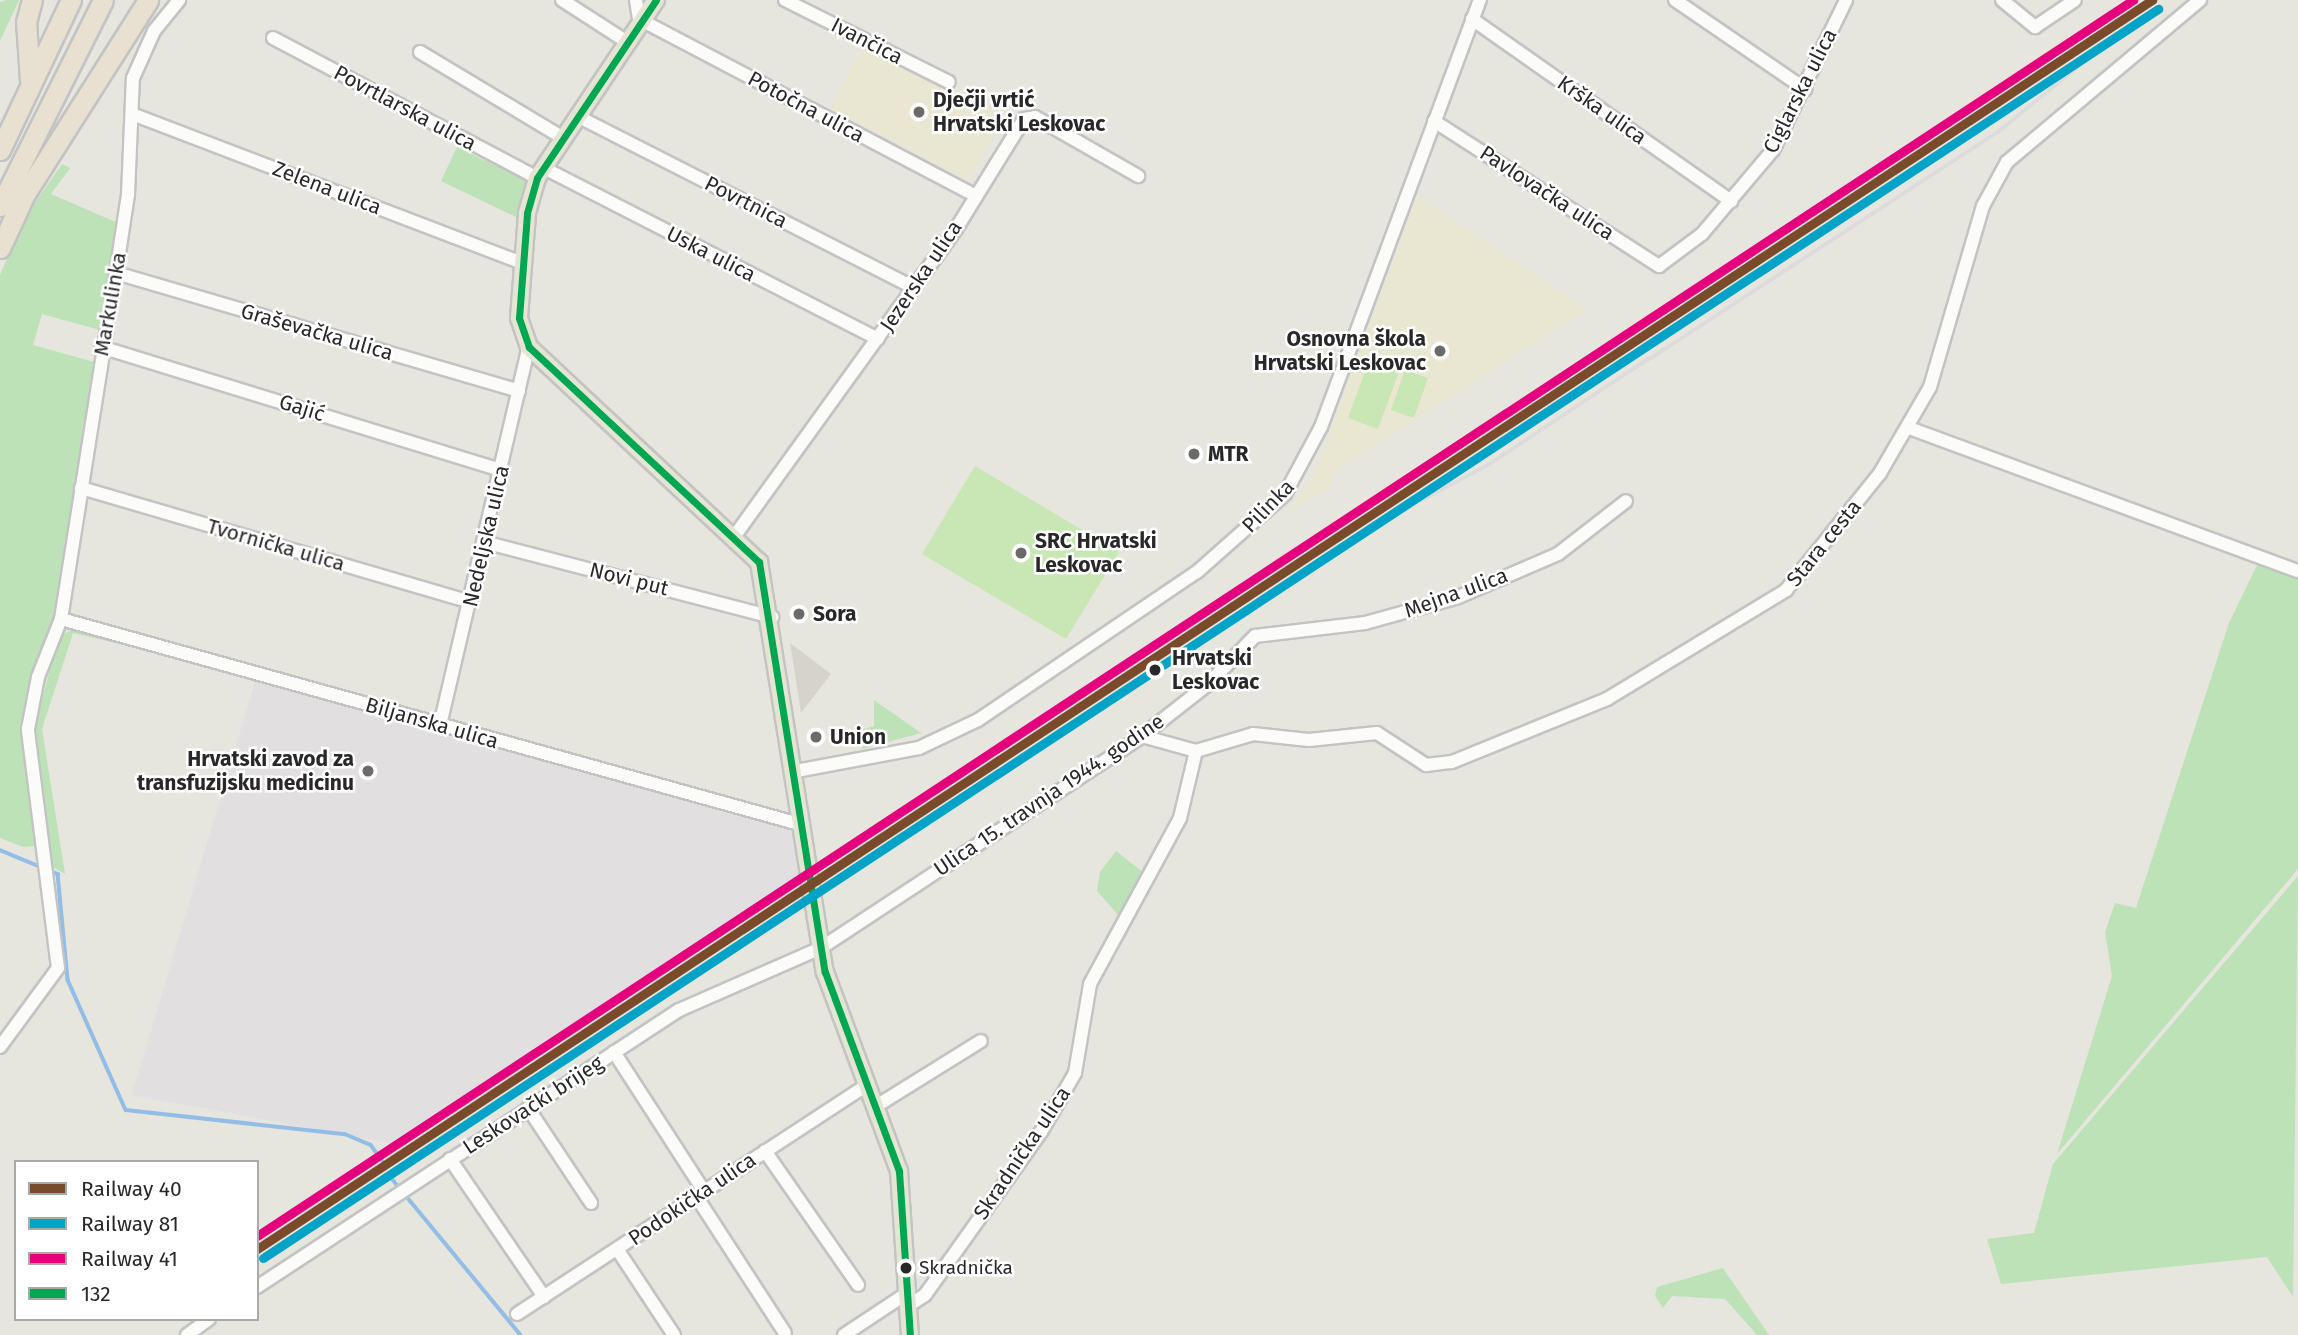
<!DOCTYPE html>
<meta charset="utf-8">
<style>
body{margin:0}
#map{position:relative;width:2298px;height:1335px;overflow:hidden;background:#e6e5de;font-family:"Fira Sans",sans-serif}
div>[style]{position:absolute}
.industrial>*{inset:0;background:#e2dfe1}
.education>*{inset:0;background:#e9e7d2}
.green>*{inset:0;background:#bee2b7}
.pitch>*{inset:0;background:#c8e7b4}
.plaza>*{inset:0;background:#d5d3cc}
.stream>*{height:3.5px;margin:-1.75px;padding:0 1.75px;transform-origin:1.75px;border-radius:1.75px;background:#92bde7}
.roads{filter:drop-shadow(2px 0 #c4c3c3) drop-shadow(-2px 0 #c4c3c3) drop-shadow(0 2px #c4c3c3) drop-shadow(0 -2px #c4c3c3)}
.minor>*{height:12px;margin:-6px;padding:0 6px;transform-origin:6px;border-radius:6px;background:#fbfbfa}
.major>*{height:16px;margin:-8px;padding:0 8px;transform-origin:8px;border-radius:8px;background:#e5e5d3}
.highway>*{height:19px;margin:-9.5px;padding:0 9.5px;transform-origin:9.5px;border-radius:9.5px;background:#e8e1d2}
.rail>*{height:3.5px;margin:-1.75px;padding:0 1.75px;transform-origin:1.75px;border-radius:1.75px;background:#dddcdd}
.bus-1>*{height:7px;margin:-3.5px;padding:0 3.5px;transform-origin:3.5px;border-radius:3.5px;background:#00a651}
.rail-1>*{height:9px;margin:-4.5px;padding:0 4.5px;transform-origin:4.5px;border-radius:4.5px;background:#7a4b2a}
.rail-2>*{height:9px;margin:-4.5px;padding:0 4.5px;transform-origin:4.5px;border-radius:4.5px;background:#02a3c6}
.rail-3>*{height:9px;margin:-4.5px;padding:0 4.5px;transform-origin:4.5px;border-radius:4.5px;background:#e5007d}
.dots>*{width:19px;height:19px;translate:-50% -50%;box-sizing:border-box;border:4px solid #fff;border-radius:50%}
span{translate:-50% -50%;white-space:nowrap;text-align:center;line-height:1.15;-webkit-text-stroke:5px #fff;paint-order:stroke}
.bus-label{font-size:19px;color:#282828}
.left{translate:0 -50%;text-align:left}
.street-label{font-size:21px;color:#282828}
.poi-label{font-size:21px;color:#282828;font-weight:700}
.right{translate:-100% -50%;text-align:right}
.stop-label{font-size:21px;color:#282828;font-weight:700}
.legend{position:absolute;left:14px;top:1160px;width:245px;height:161px;box-sizing:border-box;background:#fff;border:2px solid #a9a9a9;margin:0;padding:9px 12px;list-style:none;font-size:21px;color:#282828}
.legend li{display:flex;align-items:center;gap:14px;height:35px}
.legend b{width:35px;border:2px solid #a9a9a9}
</style>
<div id="map">
<div class="industrial">
<i style="clip-path:polygon(256px 679px,794px 828px,805px 873px,390px 1143px,132px 1095px)"></i>
</div>
<div class="education">
<i style="clip-path:polygon(864px 44px,1007px 114px,968px 179px,831px 109px)"></i>
<i style="clip-path:polygon(1417px 196px,1587px 309px,1333px 472px,1330px 486px,1289px 512px,1315px 473px)"></i>
</div>
<div class="green">
<i style="clip-path:polygon(7px 0,19px 0,0 41px,0 2px)"></i>
<i style="clip-path:polygon(457px 147px,529px 182px,520px 219px,441px 181px)"></i>
<i style="clip-path:polygon(62px 164px,70px 168px,51px 194px,118px 223px,100px 330px,42px 314px,33px 345px,94px 362px,62px 587px,26px 710px,24px 753px,36px 846px,23px 847px,0 838px,0 275px,25px 217px)"></i>
<i style="clip-path:polygon(2259px 561px,2298px 575px,2298px 869px,2057px 1154px,2112px 976px,2105px 932px,2115px 903px,2136px 908px,2229px 623px)"></i>
<i style="clip-path:polygon(77px 628px,159px 653px,73px 633px,42px 729px,65px 874px,51px 866px,34px 729px,59px 636px)"></i>
<i style="clip-path:polygon(874px 700px,921px 733px,862px 749px,861px 730px,874px 726px)"></i>
<i style="clip-path:polygon(1116px 851px,1144px 873px,1120px 917px,1097px 891px,1100px 872px)"></i>
<i style="clip-path:polygon(2298px 876px,2293px 1297px,2267px 1257px,2001px 1284px,1987px 1239px,2034px 1233px,2053px 1164px)"></i>
<i style="clip-path:polygon(1723px 1268px,1727px 1274px,1769px 1335px,1757px 1335px,1725px 1299px,1672px 1296px,1663px 1308px,1655px 1296px,1657px 1287px)"></i>
</div>
<div class="pitch">
<i style="clip-path:polygon(1370px 358px,1400px 369px,1378px 429px,1348px 418px)"></i>
<i style="clip-path:polygon(1405px 370px,1428px 378px,1414px 418px,1391px 410px)"></i>
<i style="clip-path:polygon(975px 466px,1119px 552px,1066px 639px,922px 554px)"></i>
</div>
<div class="plaza">
<i style="clip-path:polygon(790px 643px,831px 674px,801px 713px,793px 661px)"></i>
</div>
<div class="stream">
<i style="left:0;top:850px;width:63px;rotate:22.5deg"></i>
<i style="left:58px;top:874px;width:106px;rotate:84.6deg"></i>
<i style="left:68px;top:980px;width:142px;rotate:66deg"></i>
<i style="left:126px;top:1110px;width:220px;rotate:6.3deg"></i>
<i style="left:345px;top:1134px;width:28px;rotate:23deg"></i>
<i style="left:371px;top:1145px;width:19px;rotate:54deg"></i>
<i style="left:389px;top:1175px;width:207px;rotate:50.5deg"></i>
</div>
<div class="roads">
<div class="minor">
<i style="left:562px;top:0;width:74px;rotate:32.8deg"></i>
<i style="left:636px;top:0;width:19px;rotate:81deg"></i>
<i style="left:639px;top:19px;width:377px;rotate:27.7deg"></i>
<i style="left:785px;top:0;width:183px;rotate:26.6deg"></i>
<i style="left:1675px;top:0;width:158px;rotate:34.4deg"></i>
<i style="left:2002px;top:0;width:43px;rotate:39.3deg"></i>
<i style="left:2035px;top:27px;width:48px;rotate:-34deg"></i>
<i style="left:1472px;top:19px;width:317px;rotate:35.1deg"></i>
<i style="left:273px;top:38px;width:299px;rotate:27.9deg"></i>
<i style="left:420px;top:52px;width:167px;rotate:31deg"></i>
<i style="left:132px;top:114px;width:417px;rotate:20.9deg"></i>
<i style="left:577px;top:116px;width:378px;rotate:27deg"></i>
<i style="left:1434px;top:121px;width:268px;rotate:32.8deg"></i>
<i style="left:1659px;top:266px;width:54px;rotate:-36.7deg"></i>
<i style="left:1702px;top:234px;width:110px;rotate:-49.8deg"></i>
<i style="left:1773px;top:150px;width:167px;rotate:-64deg"></i>
<i style="left:544px;top:168px;width:375px;rotate:27.1deg"></i>
<i style="left:116px;top:273px;width:420px;rotate:16.3deg"></i>
<i style="left:101px;top:347px;width:419px;rotate:17.1deg"></i>
<i style="left:1909px;top:428px;width:414px;rotate:20.2deg"></i>
<i style="left:81px;top:488px;width:406px;rotate:16.3deg"></i>
<i style="left:736px;top:534px;width:376px;rotate:-54.2deg"></i>
<i style="left:956px;top:229px;width:129px;rotate:-58.3deg"></i>
<i style="left:1024px;top:119px;width:11px;rotate:-10deg"></i>
<i style="left:1035px;top:117px;width:119px;rotate:29.8deg"></i>
<i style="left:484px;top:542px;width:298px;rotate:14.6deg"></i>
<i style="left:61px;top:619px;width:770px;rotate:15.52deg"></i>
<i style="left:440px;top:725px;width:388px;rotate:-76.8deg"></i>
<i style="left:1142px;top:736px;width:56px;rotate:15.5deg"></i>
<i style="left:1196px;top:751px;width:59px;rotate:-16.6deg"></i>
<i style="left:1253px;top:734px;width:56px;rotate:6.1deg"></i>
<i style="left:1309px;top:740px;width:68px;rotate:-5.9deg"></i>
<i style="left:1377px;top:733px;width:59px;rotate:33.1deg"></i>
<i style="left:1426px;top:765px;width:26px;rotate:-7deg"></i>
<i style="left:1452px;top:762px;width:167px;rotate:-22.1deg"></i>
<i style="left:1607px;top:699px;width:210px;rotate:-31.3deg"></i>
<i style="left:1786px;top:590px;width:150px;rotate:-51.2deg"></i>
<i style="left:1880px;top:473px;width:99px;rotate:-59.8deg"></i>
<i style="left:1930px;top:387px;width:189px;rotate:-73.7deg"></i>
<i style="left:1983px;top:206px;width:50px;rotate:-61.4deg"></i>
<i style="left:2007px;top:162px;width:252px;rotate:-40deg"></i>
<i style="left:796px;top:771px;width:125px;rotate:-10.6deg"></i>
<i style="left:919px;top:748px;width:65px;rotate:-25.4deg"></i>
<i style="left:978px;top:720px;width:264px;rotate:-34.1deg"></i>
<i style="left:1197px;top:572px;width:118px;rotate:-41.6deg"></i>
<i style="left:1285px;top:494px;width:76px;rotate:-61.8deg"></i>
<i style="left:1321px;top:427px;width:456px;rotate:-69.6deg"></i>
<i style="left:0;top:1047px;width:98px;rotate:-53.7deg"></i>
<i style="left:58px;top:968px;width:241px;rotate:-97.2deg"></i>
<i style="left:28px;top:729px;width:53px;rotate:-79.1deg"></i>
<i style="left:38px;top:677px;width:62px;rotate:-68.4deg"></i>
<i style="left:61px;top:619px;width:350px;rotate:-81deg"></i>
<i style="left:116px;top:273px;width:79px;rotate:-81.3deg"></i>
<i style="left:128px;top:195px;width:117px;rotate:-87.6deg"></i>
<i style="left:133px;top:78px;width:51px;rotate:-65.9deg"></i>
<i style="left:154px;top:31px;width:40px;rotate:-51deg"></i>
<i style="left:614px;top:1052px;width:166px;rotate:57.1deg"></i>
<i style="left:878px;top:1105px;width:121px;rotate:-31.9deg"></i>
<i style="left:528px;top:1108px;width:114px;rotate:56.4deg"></i>
<i style="left:765px;top:1151px;width:163px;rotate:55.2deg"></i>
<i style="left:450px;top:1159px;width:167px;rotate:55.7deg"></i>
<i style="left:696px;top:1196px;width:163px;rotate:57deg"></i>
<i style="left:617px;top:1249px;width:103px;rotate:56.5deg"></i>
<i style="left:257px;top:1287px;width:505px;rotate:-33.28deg"></i>
<i style="left:679px;top:1010px;width:155px;rotate:-23.6deg"></i>
<i style="left:821px;top:948px;width:385px;rotate:-33.4deg"></i>
<i style="left:1142px;top:736px;width:83px;rotate:-38.1deg"></i>
<i style="left:1207px;top:685px;width:69px;rotate:-45.6deg"></i>
<i style="left:1255px;top:636px;width:111px;rotate:-6.7deg"></i>
<i style="left:1365px;top:623px;width:94px;rotate:-15.4deg"></i>
<i style="left:1456px;top:598px;width:111px;rotate:-23.3deg"></i>
<i style="left:1558px;top:554px;width:86px;rotate:-37.9deg"></i>
<i style="left:908px;top:1306px;width:20px;rotate:-33deg"></i>
<i style="left:925px;top:1295px;width:200px;rotate:-54.6deg"></i>
<i style="left:1041px;top:1132px;width:68px;rotate:-60deg"></i>
<i style="left:1075px;top:1073px;width:90px;rotate:-80.4deg"></i>
<i style="left:1090px;top:984px;width:189px;rotate:-61.5deg"></i>
<i style="left:1180px;top:818px;width:69px;rotate:-76.6deg"></i>
<i style="left:517px;top:1314px;width:420px;rotate:-33.2deg"></i>
<i style="left:187px;top:1335px;width:27px;rotate:-36deg"></i>
<i style="left:844px;top:1335px;width:74px;rotate:-33.5deg"></i>
</div>
<div class="major">
<i style="left:656px;top:0;width:214px;rotate:123.8deg"></i>
<i style="left:537px;top:178px;width:37px;rotate:106deg"></i>
<i style="left:527px;top:214px;width:104px;rotate:94.4deg"></i>
<i style="left:519px;top:318px;width:31px;rotate:71deg"></i>
<i style="left:529px;top:347px;width:315px;rotate:43.1deg"></i>
<i style="left:759px;top:562px;width:415px;rotate:80.9deg"></i>
<i style="left:825px;top:972px;width:212px;rotate:69.6deg"></i>
<i style="left:899px;top:1171px;width:164px;rotate:86.2deg"></i>
</div>
<div class="highway">
<i style="left:30px;top:80px;width:58px;rotate:-93.9deg"></i>
<i style="left:26px;top:22px;width:23px;rotate:-75deg"></i>
<i style="left:0;top:150px;width:166px;rotate:-64.7deg"></i>
<i style="left:0;top:206px;width:230px;rotate:-63.4deg"></i>
<i style="left:0;top:248px;width:60px;rotate:-65.2deg"></i>
<i style="left:25px;top:194px;width:230px;rotate:-57.6deg"></i>
</div>
</div>
<div class="rail">
<i style="left:1642px;top:364px;width:425px;rotate:-33.1deg"></i>
<i style="left:1998px;top:132px;width:157px;rotate:-39.1deg"></i>
<i style="left:1416px;top:503px;width:84px;rotate:-27.8deg"></i>
<i style="left:1490px;top:464px;width:190px;rotate:-33.6deg"></i>
</div>
<div class="bus-1">
<i style="left:656px;top:0;width:214px;rotate:123.8deg"></i>
<i style="left:537px;top:178px;width:37px;rotate:106deg"></i>
<i style="left:527px;top:214px;width:104px;rotate:94.4deg"></i>
<i style="left:519px;top:318px;width:31px;rotate:71deg"></i>
<i style="left:529px;top:347px;width:315px;rotate:43.1deg"></i>
<i style="left:759px;top:562px;width:415px;rotate:80.9deg"></i>
<i style="left:825px;top:972px;width:212px;rotate:69.6deg"></i>
<i style="left:899px;top:1171px;width:164px;rotate:86.2deg"></i>
</div>
<div class="rail-1">
<i style="left:257px;top:1249px;width:2270px;rotate:-33.39deg"></i>
</div>
<div class="rail-2">
<i style="left:263px;top:1258px;width:2270px;rotate:-33.39deg"></i>
</div>
<div class="rail-3">
<i style="left:257px;top:1236px;width:2247px;rotate:-33.38deg"></i>
</div>
<div class="dots">
<i style="left:919px;top:112px;background:#6a6a68"></i>
<i style="left:1440px;top:351px;background:#6a6a68"></i>
<i style="left:1194px;top:454px;background:#6a6a68"></i>
<i style="left:1021px;top:553px;background:#6a6a68"></i>
<i style="left:799px;top:614px;background:#6a6a68"></i>
<i style="left:1155px;top:670px;background:#282828"></i>
<i style="left:816px;top:737px;background:#6a6a68"></i>
<i style="left:368px;top:771px;background:#6a6a68"></i>
<i style="left:906px;top:1268px;background:#282828"></i>
</div>
<div class="bus-label">
<span class="left" style="left:919px;top:1268px">Skradnička</span>
</div>
<div class="street-label">
<span style="left:867px;top:41px;rotate:27deg">Ivančica</span>
<span style="left:1800px;top:91px;rotate:-63deg">Ciglarska ulica</span>
<span style="left:806px;top:107px;rotate:28deg">Potočna ulica</span>
<span style="left:405px;top:108px;rotate:28deg">Povrtlarska ulica</span>
<span style="left:1602px;top:110px;rotate:35deg">Krška ulica</span>
<span style="left:327px;top:188px;rotate:21deg">Zelena ulica</span>
<span style="left:1547px;top:193px;rotate:33deg">Pavlovačka ulica</span>
<span style="left:746px;top:202px;rotate:27deg">Povrtnica</span>
<span style="left:711px;top:254px;rotate:27deg">Uska ulica</span>
<span style="left:921px;top:276px;rotate:-56deg">Jezerska ulica</span>
<span style="left:110px;top:304px;rotate:-80deg">Markulinka</span>
<span style="left:317px;top:332px;rotate:16deg">Graševačka ulica</span>
<span style="left:302px;top:408px;rotate:17deg">Gajić</span>
<span style="left:1268px;top:506px;rotate:-46deg">Pilinka</span>
<span style="left:486px;top:536px;rotate:-77deg">Nedeljska ulica</span>
<span style="left:1824px;top:543px;rotate:-51deg">Stara cesta</span>
<span style="left:276px;top:545px;rotate:16deg">Tvornička ulica</span>
<span style="left:629px;top:579px;rotate:14deg">Novi put</span>
<span style="left:1456px;top:593px;rotate:-20deg">Mejna ulica</span>
<span style="left:432px;top:723px;rotate:16deg">Biljanska ulica</span>
<span style="left:1049px;top:795px;rotate:-34deg">Ulica 15. travnja 1944. godine</span>
<span style="left:533px;top:1105px;rotate:-33deg">Leskovački brijeg</span>
<span style="left:1022px;top:1153px;rotate:-56deg">Skradnička ulica</span>
<span style="left:692px;top:1199px;rotate:-34deg">Podokička ulica</span>
</div>
<div class="poi-label">
<span class="left" style="left:933px;top:112px">Dječji vrtić<br>Hrvatski Leskovac</span>
<span class="right" style="left:1426px;top:351px">Osnovna škola<br>Hrvatski Leskovac</span>
<span class="left" style="left:1208px;top:454px">MTR</span>
<span class="left" style="left:1035px;top:553px">SRC Hrvatski<br>Leskovac</span>
<span class="left" style="left:813px;top:614px">Sora</span>
<span class="left" style="left:830px;top:737px">Union</span>
<span class="right" style="left:354px;top:771px">Hrvatski zavod za<br>transfuzijsku medicinu</span>
</div>
<div class="stop-label">
<span class="left" style="left:1172px;top:670px">Hrvatski<br>Leskovac</span>
</div>
<ul class="legend">
<li><b style="height:9px;background:#7a4b2a"></b>Railway 40</li>
<li><b style="height:9px;background:#02a3c6"></b>Railway 81</li>
<li><b style="height:9px;background:#e5007d"></b>Railway 41</li>
<li><b style="height:9px;background:#00a651"></b>132</li>
</ul>
</div>
